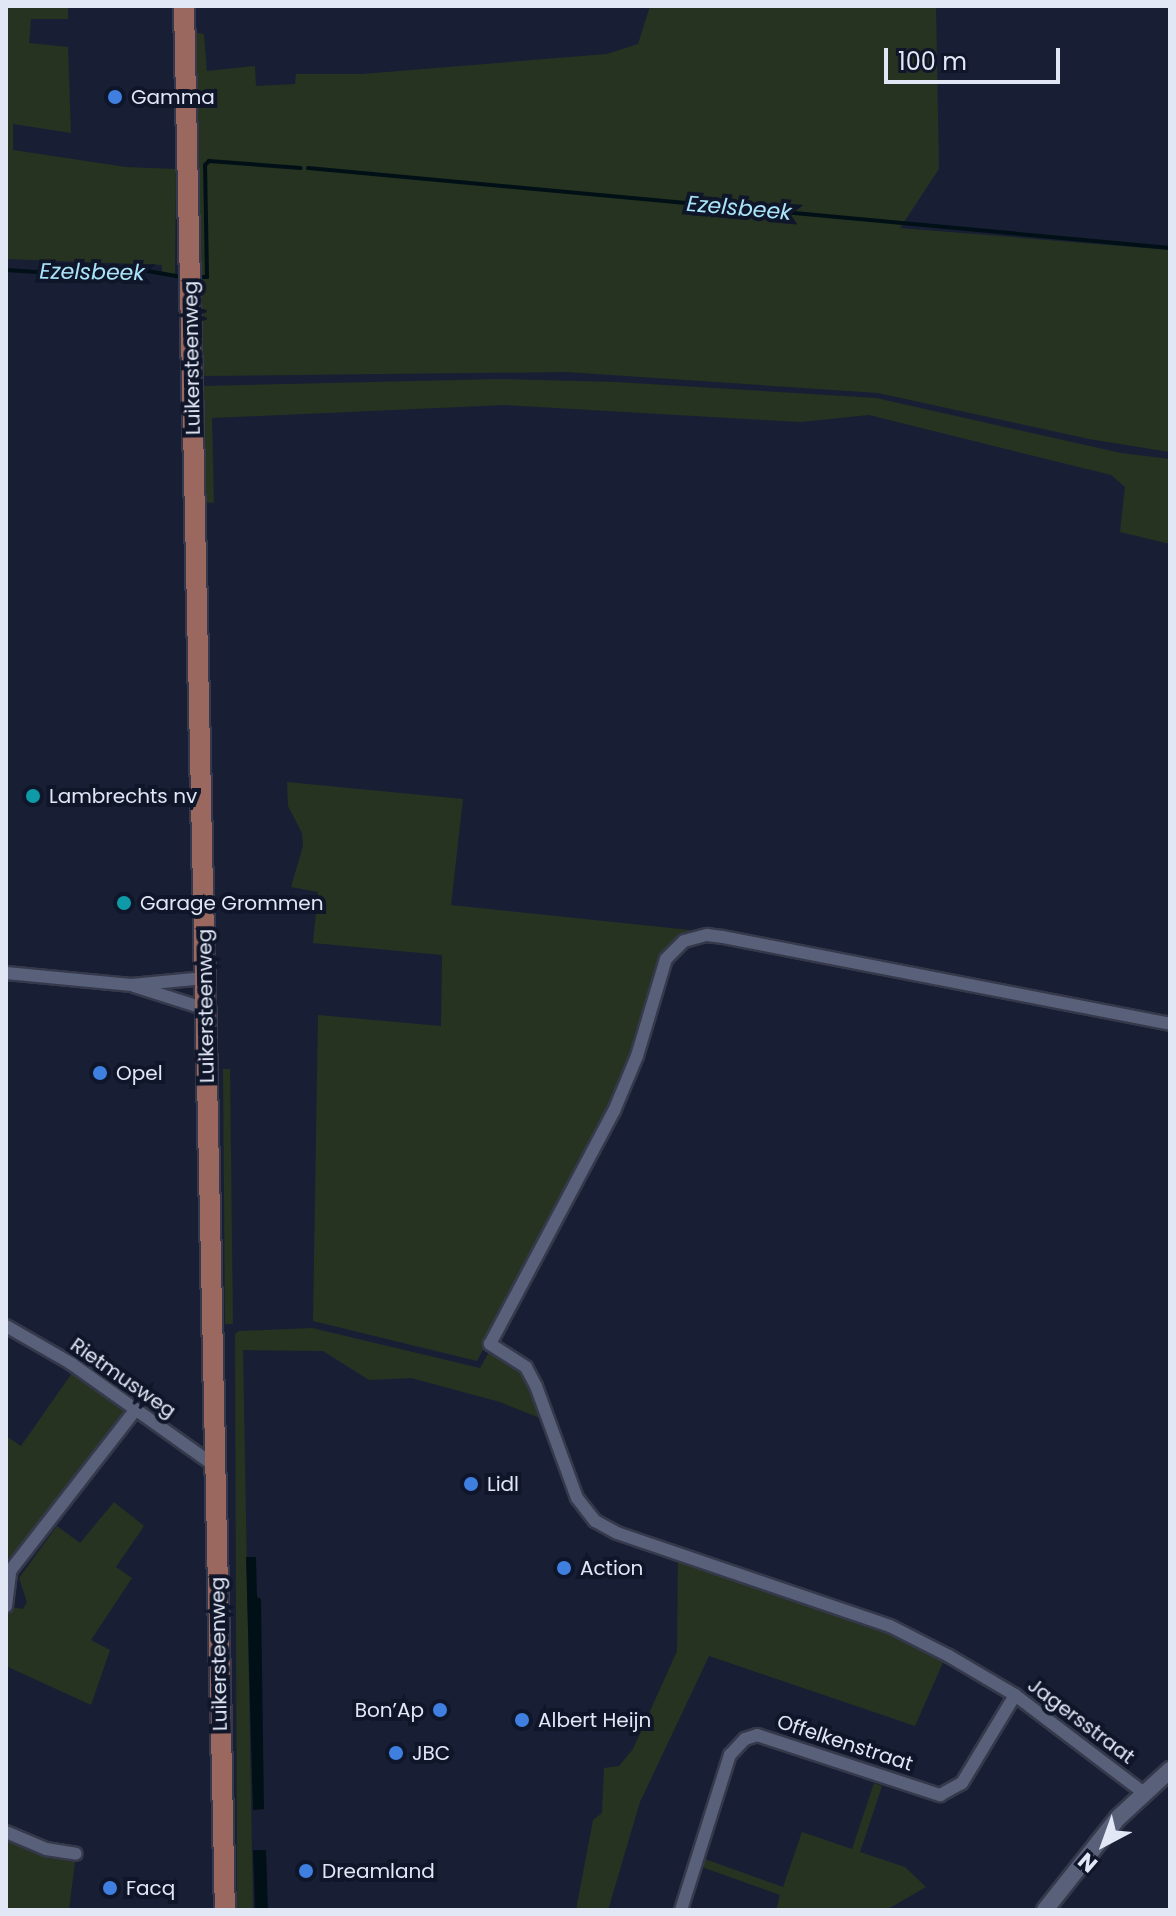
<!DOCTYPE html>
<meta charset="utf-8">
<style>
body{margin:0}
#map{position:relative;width:1176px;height:1916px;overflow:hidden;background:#181f34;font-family:Poppins,sans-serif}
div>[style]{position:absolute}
.green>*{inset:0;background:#263320}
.water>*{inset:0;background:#001016}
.stream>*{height:4px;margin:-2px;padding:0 2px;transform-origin:2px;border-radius:2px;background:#001016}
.roads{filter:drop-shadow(2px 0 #35394b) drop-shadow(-2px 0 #35394b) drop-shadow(0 2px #35394b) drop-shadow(0 -2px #35394b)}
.minor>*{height:12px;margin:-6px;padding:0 6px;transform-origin:6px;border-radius:6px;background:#586179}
.tertiary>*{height:16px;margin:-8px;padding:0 8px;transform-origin:8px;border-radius:8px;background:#586179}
.primary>*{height:20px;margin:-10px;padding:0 10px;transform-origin:10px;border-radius:10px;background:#9b685f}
.dots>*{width:22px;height:22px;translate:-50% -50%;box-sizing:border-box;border:4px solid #0f1629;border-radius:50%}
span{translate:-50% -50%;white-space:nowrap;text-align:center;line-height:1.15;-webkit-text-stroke:8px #0f1629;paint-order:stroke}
.poi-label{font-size:20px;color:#e2e7f5}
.left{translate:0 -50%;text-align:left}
.right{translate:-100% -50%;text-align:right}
.street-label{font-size:20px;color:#e2e7f5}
.water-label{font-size:22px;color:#a9e4f9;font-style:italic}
.frame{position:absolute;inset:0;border:8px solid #e2e7f5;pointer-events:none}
.north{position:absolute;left:1064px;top:1804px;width:80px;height:80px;-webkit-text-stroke:6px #0f1629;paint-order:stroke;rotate:221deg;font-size:22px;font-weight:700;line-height:32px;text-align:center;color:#e2e7f5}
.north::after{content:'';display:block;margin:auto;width:28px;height:36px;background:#e2e7f5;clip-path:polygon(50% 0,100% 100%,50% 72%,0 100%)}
.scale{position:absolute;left:884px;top:48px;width:176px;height:36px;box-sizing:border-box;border:4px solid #e2e7f5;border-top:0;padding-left:10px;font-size:24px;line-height:28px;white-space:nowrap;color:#e2e7f5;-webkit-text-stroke:6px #0f1629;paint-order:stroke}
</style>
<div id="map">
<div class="green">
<i style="clip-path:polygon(6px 6px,68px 6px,68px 19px,31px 19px,29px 43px,68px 47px,71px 133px,13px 124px,13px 150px,126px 167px,176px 169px,175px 275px,162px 273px,162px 265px,6px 259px)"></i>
<i style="clip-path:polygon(650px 6px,936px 6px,939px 169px,900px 228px,1170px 250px,1170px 452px,1089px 439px,878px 393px,566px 372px,201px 376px,192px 32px,204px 34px,207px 71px,255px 66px,256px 86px,295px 84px,296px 74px,362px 74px,607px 54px,638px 44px)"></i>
<i style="clip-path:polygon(502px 379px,616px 382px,876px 398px,1121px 453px,1170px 459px,1170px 544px,1120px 532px,1125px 487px,1111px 475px,869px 415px,800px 422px,504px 405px,212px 418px,214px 503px,202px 502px,201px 386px)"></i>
<i style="clip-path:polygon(287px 782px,463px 799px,451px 905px,690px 930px,674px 943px,623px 1085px,477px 1361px,313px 1321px,318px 1015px,441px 1026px,442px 955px,313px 943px,318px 892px,291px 887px,303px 846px,302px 833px,288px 806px)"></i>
<i style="clip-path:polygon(223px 1069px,230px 1069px,233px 1324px,225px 1324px)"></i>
<i style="clip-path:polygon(312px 1328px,480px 1368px,490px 1350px,523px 1369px,542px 1419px,500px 1402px,411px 1378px,369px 1380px,323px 1351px,243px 1350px,253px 1910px,237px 1910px,235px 1334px,239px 1331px)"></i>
<i style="clip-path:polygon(72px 1373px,103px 1391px,126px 1411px,6px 1562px,6px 1436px,21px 1446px)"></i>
<i style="clip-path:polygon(114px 1502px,144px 1526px,116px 1567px,132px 1578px,91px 1640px,110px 1650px,91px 1705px,6px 1666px,6px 1606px,23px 1609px,27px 1602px,19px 1578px,57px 1526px,80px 1543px)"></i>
<i style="clip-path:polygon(678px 1557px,893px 1630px,945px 1658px,915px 1726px,709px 1656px,640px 1802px,608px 1910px,576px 1910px,593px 1820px,602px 1813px,604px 1768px,619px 1766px,633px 1749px,677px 1651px)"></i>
<i style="clip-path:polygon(874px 1783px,882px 1786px,860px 1852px,905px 1867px,926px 1887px,886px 1910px,776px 1910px,780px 1895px,702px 1867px,705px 1859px,783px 1887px,802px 1832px,852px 1849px)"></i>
<i style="clip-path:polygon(6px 1834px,75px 1862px,69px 1910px,6px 1910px)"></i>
</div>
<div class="water">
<i style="clip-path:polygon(246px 1557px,256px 1557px,257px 1597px,261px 1599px,264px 1809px,253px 1810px)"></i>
<i style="clip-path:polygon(253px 1850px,266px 1850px,268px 1910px,255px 1910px)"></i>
</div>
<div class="stream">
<i style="left:308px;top:168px;width:866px;rotate:5.3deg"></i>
<i style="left:6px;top:270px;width:109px;rotate:3.7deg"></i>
<i style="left:115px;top:277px;width:15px;rotate:-4deg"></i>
<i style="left:130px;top:276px;width:13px;rotate:-27deg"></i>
<i style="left:142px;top:270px;width:36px;rotate:10deg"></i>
<i style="left:203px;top:277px;width:4px"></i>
<i style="left:207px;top:277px;width:112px;rotate:-91deg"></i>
<i style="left:205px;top:165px;width:6px;rotate:-45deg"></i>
<i style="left:209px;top:161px;width:92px;rotate:4.4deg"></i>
</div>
<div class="roads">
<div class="minor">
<i style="left:6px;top:973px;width:126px;rotate:5.5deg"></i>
<i style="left:131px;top:985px;width:74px;rotate:-5.4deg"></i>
<i style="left:134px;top:986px;width:76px;rotate:17.7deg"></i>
<i style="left:6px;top:1326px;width:76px;rotate:29.9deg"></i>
<i style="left:72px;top:1364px;width:176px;rotate:35.5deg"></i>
<i style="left:6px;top:1606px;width:35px;rotate:-83deg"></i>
<i style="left:10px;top:1571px;width:205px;rotate:-52.1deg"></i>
<i style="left:1144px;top:1793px;width:162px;rotate:-142.8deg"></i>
<i style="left:1015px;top:1695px;width:77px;rotate:-149.4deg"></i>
<i style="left:949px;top:1656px;width:66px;rotate:-153deg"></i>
<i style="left:890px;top:1626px;width:288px;rotate:-161.2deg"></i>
<i style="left:617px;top:1533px;width:25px;rotate:-151deg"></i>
<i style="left:595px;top:1521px;width:29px;rotate:-128deg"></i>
<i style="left:577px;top:1498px;width:119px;rotate:-110.1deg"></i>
<i style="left:536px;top:1386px;width:21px;rotate:-118deg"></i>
<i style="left:526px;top:1367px;width:43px;rotate:-147.4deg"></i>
<i style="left:490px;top:1344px;width:264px;rotate:-62deg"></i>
<i style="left:614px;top:1111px;width:60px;rotate:-67.3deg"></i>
<i style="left:637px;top:1056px;width:101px;rotate:-73.4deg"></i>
<i style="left:666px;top:959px;width:25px;rotate:-45deg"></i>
<i style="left:684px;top:941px;width:24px;rotate:-15deg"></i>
<i style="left:707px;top:935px;width:16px;rotate:7deg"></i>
<i style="left:723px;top:937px;width:455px;rotate:11deg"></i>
<i style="left:6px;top:1832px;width:43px;rotate:23deg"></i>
<i style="left:46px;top:1849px;width:30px;rotate:9deg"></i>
<i style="left:681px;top:1910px;width:163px;rotate:-72.5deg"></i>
<i style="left:730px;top:1755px;width:22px;rotate:-47deg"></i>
<i style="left:745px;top:1739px;width:13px;rotate:-18deg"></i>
<i style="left:757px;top:1735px;width:193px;rotate:18.2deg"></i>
<i style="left:940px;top:1795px;width:25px;rotate:-29deg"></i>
<i style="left:962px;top:1783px;width:103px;rotate:-58.9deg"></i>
</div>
<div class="tertiary">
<i style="left:1045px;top:1910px;width:117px;rotate:-51.6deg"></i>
<i style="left:1118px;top:1818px;width:71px;rotate:-42.7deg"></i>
</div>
<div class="primary">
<i style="left:184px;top:6px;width:1904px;rotate:88.77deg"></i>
</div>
</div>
<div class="dots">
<i style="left:115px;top:97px;background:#3f7fe0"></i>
<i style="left:33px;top:796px;background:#0f9aa8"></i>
<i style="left:124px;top:903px;background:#0f9aa8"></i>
<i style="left:100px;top:1073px;background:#3f7fe0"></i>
<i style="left:471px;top:1484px;background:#3f7fe0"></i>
<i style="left:564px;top:1568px;background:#3f7fe0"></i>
<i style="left:440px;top:1710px;background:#3f7fe0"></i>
<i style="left:522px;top:1720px;background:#3f7fe0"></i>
<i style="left:396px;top:1753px;background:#3f7fe0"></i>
<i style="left:306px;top:1871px;background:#3f7fe0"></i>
<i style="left:110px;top:1888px;background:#3f7fe0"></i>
</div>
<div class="poi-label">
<span class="left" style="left:131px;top:97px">Gamma</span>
<span class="left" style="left:49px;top:796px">Lambrechts nv</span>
<span class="left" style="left:140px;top:903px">Garage Grommen</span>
<span class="left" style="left:116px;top:1073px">Opel</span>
<span class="left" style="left:487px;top:1484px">Lidl</span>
<span class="left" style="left:580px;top:1568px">Action</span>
<span class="right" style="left:424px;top:1710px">Bon’Ap</span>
<span class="left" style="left:538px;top:1720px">Albert Heijn</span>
<span class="left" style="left:412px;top:1753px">JBC</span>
<span class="left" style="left:322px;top:1871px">Dreamland</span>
<span class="left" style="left:126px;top:1888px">Facq</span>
</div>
<div class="street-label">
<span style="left:192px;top:358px;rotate:-91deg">Luikersteenweg</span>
<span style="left:206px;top:1006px;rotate:-91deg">Luikersteenweg</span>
<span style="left:123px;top:1378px;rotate:35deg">Rietmusweg</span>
<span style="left:219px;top:1654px;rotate:-91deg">Luikersteenweg</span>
<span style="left:1081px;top:1721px;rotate:37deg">Jagersstraat</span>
<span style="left:845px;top:1743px;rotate:18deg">Offelkenstraat</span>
</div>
<div class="water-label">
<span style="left:739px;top:208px;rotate:5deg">Ezelsbeek</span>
<span style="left:92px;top:272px;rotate:1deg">Ezelsbeek</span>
</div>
<div class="frame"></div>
<div class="north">N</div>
<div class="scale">100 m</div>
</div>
